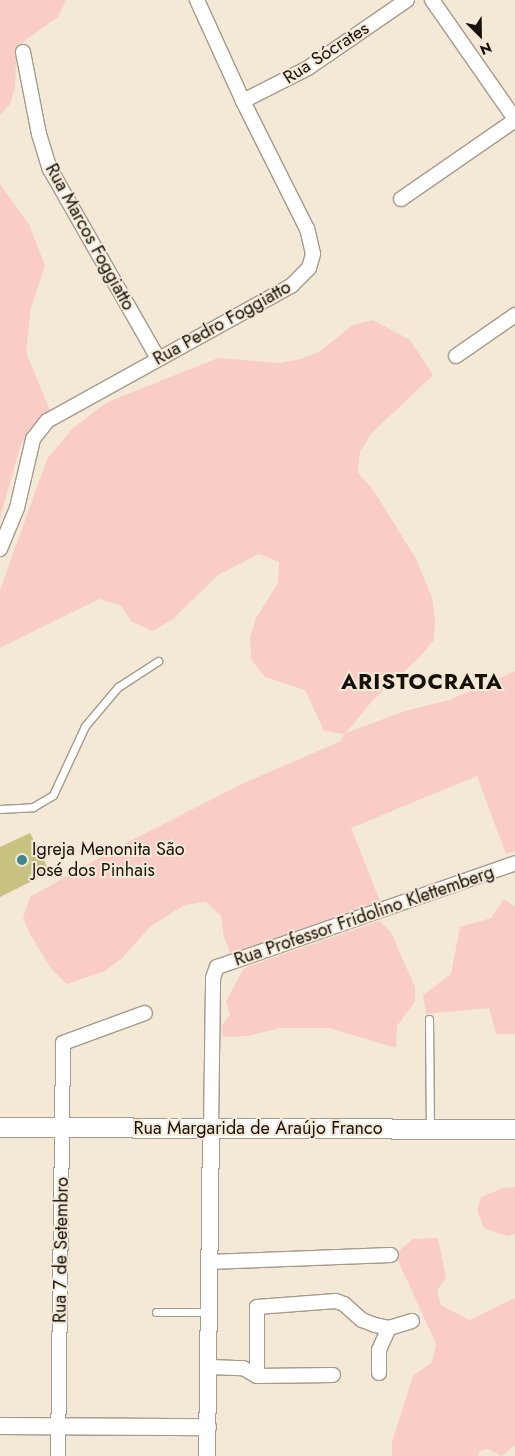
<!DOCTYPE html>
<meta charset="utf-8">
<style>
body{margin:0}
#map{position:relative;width:515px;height:1456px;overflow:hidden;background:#f4e9d7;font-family:Jost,sans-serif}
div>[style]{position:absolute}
.green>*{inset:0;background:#f9cdc6}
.building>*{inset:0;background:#c7c280}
.roads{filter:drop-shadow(1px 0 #a59b8a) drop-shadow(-1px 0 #a59b8a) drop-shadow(0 1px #a59b8a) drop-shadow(0 -1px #a59b8a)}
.service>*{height:7px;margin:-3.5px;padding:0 3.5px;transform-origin:3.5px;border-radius:3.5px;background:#fff}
.minor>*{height:14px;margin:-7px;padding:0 7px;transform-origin:7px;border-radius:7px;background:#fff}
.tertiary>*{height:16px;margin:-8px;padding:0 8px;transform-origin:8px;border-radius:8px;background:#fff}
.secondary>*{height:19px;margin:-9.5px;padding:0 9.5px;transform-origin:9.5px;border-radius:9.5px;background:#fff}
.dots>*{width:14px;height:14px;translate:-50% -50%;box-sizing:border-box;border:2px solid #f4e9d7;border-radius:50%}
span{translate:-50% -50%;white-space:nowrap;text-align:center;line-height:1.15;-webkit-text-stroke:4px #f4e9d7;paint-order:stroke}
.street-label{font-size:18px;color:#15110b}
.poi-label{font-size:18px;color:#15110b}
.left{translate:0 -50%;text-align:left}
.district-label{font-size:22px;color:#15110b;font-weight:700;letter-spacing:1px}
.north{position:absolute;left:455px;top:10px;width:50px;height:50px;-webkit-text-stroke:4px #f4e9d7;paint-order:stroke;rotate:157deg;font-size:14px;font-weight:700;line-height:20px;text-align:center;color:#15110b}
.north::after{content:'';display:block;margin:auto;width:18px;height:22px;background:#15110b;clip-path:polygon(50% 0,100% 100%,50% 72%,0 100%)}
</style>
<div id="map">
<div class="green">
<i style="clip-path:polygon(0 0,66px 0,58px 17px,23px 42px,16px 61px,15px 87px,10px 104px,0 115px)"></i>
<i style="clip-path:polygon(0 184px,29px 224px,45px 266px,31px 308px,26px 352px,50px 410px,21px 444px,0 518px)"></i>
<i style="clip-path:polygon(373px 320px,410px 340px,433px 375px,371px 434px,360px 452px,358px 473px,372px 488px,415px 557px,432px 597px,435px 619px,434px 640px,420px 657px,373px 700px,346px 733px,405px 711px,449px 700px,515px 671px,515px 851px,506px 854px,477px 776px,351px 828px,380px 901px,231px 954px,224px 937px,221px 916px,206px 902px,184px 905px,150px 927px,122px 958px,105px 971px,67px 984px,52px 970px,31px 936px,23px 918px,30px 897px,124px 844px,244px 783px,341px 741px,344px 734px,324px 731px,305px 690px,265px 677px,251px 659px,250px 637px,256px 618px,278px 583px,279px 562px,259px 554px,218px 575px,173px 619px,153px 631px,132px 622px,120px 605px,99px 599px,0 648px,0 590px,47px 459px,73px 428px,106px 403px,125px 395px,218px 358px,280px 363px,301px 359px,319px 352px,353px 325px)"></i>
<i style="clip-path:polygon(504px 899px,515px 907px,515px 1034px,496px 1034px,489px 1008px,426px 1014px,423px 995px,451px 974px,460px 927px,491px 918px)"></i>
<i style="clip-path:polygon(379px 921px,391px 932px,415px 987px,415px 1001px,397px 1026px,396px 1048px,329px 1028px,281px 1028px,248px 1036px,223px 1037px,221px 1026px,230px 1015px,226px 1001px,244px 968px)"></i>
<i style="clip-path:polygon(515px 1187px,515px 1234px,507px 1236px,484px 1228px,477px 1211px,481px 1197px,503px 1188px)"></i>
<i style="clip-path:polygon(438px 1238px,446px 1278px,437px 1290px,441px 1305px,470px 1320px,515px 1298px,515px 1445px,502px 1456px,487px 1449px,480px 1451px,478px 1456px,392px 1456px,392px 1442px,413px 1376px,432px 1362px,436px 1344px,395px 1254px,413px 1239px)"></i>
</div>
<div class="building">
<i style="clip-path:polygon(30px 833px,50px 872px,0 897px,0 847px)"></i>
</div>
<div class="roads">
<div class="service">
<i style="left:0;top:809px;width:33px;rotate:-3deg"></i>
<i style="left:33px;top:807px;width:23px;rotate:-31deg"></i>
<i style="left:53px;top:795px;width:76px;rotate:-65.1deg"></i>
<i style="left:85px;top:726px;width:51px;rotate:-49.8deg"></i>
<i style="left:118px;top:687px;width:48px;rotate:-33deg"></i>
<i style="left:429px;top:1019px;width:109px;rotate:89.5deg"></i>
<i style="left:156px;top:1312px;width:52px"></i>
</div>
<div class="minor">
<i style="left:432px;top:0;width:145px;rotate:55.1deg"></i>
<i style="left:23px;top:52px;width:84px;rotate:79deg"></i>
<i style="left:39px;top:134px;width:37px;rotate:73deg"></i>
<i style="left:50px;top:169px;width:218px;rotate:60.3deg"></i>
<i style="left:243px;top:101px;width:73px;rotate:-26.9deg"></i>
<i style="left:308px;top:68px;width:120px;rotate:-34.5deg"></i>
<i style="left:401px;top:199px;width:139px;rotate:-34.7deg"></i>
<i style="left:456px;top:356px;width:72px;rotate:-34.8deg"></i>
<i style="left:0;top:549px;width:44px;rotate:-67.5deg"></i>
<i style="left:17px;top:508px;width:71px;rotate:-76.9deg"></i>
<i style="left:33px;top:439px;width:23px;rotate:-52deg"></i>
<i style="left:47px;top:421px;width:280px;rotate:-29deg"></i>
<i style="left:292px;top:285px;width:24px;rotate:-45deg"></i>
<i style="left:309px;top:268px;width:15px;rotate:-74deg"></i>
<i style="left:313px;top:254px;width:26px;rotate:-103deg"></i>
<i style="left:307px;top:229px;width:143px;rotate:-116.6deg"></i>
<i style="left:243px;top:101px;width:111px;rotate:-114.5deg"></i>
<i style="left:211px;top:1128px;width:150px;rotate:-89.2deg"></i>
<i style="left:213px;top:978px;width:12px;rotate:-70deg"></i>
<i style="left:217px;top:967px;width:316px;rotate:-19.2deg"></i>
<i style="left:209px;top:1262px;width:182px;rotate:-2.2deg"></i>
<i style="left:208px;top:1367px;width:35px;rotate:2deg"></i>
<i style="left:243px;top:1368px;width:16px;rotate:30deg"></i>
<i style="left:257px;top:1376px;width:76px;rotate:-0.8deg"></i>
<i style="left:379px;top:1373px;width:23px;rotate:-90deg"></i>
<i style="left:379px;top:1350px;width:24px;rotate:-66deg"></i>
<i style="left:257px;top:1376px;width:69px;rotate:-90deg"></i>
<i style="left:257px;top:1307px;width:79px;rotate:-4.3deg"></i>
<i style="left:336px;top:1301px;width:9px;rotate:21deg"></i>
<i style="left:344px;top:1304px;width:24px;rotate:42deg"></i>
<i style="left:362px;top:1320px;width:14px;rotate:21deg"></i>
<i style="left:375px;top:1325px;width:14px;rotate:12deg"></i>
<i style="left:389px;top:1328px;width:24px;rotate:-17deg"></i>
<i style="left:58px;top:1456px;width:413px;rotate:-89.3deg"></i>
<i style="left:63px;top:1043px;width:87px;rotate:-20.1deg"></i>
</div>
<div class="tertiary">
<i style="left:0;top:1426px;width:208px;rotate:0.3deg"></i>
<i style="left:207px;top:1456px;width:328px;rotate:-89.3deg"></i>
</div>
<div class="secondary">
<i style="left:0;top:1127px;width:515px;rotate:0.22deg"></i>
</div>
</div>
<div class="dots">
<i style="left:22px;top:860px;background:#3e858d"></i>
</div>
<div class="street-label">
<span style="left:326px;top:53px;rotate:-33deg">Rua Sócrates</span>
<span style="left:90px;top:237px;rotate:61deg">Rua Marcos Foggiatto</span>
<span style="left:222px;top:323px;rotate:-29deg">Rua Pedro Foggiatto</span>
<span style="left:364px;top:916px;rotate:-19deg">Rua Professor Fridolino Klettemberg</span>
<span style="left:258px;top:1128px">Rua Margarida de Araújo Franco</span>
<span style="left:61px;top:1250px;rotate:-89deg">Rua 7 de Setembro</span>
</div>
<div class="poi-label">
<span class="left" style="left:32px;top:860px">Igreja Menonita São<br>José dos Pinhais</span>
</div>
<div class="district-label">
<span style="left:422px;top:682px">ARISTOCRATA</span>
</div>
<div class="north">N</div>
</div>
